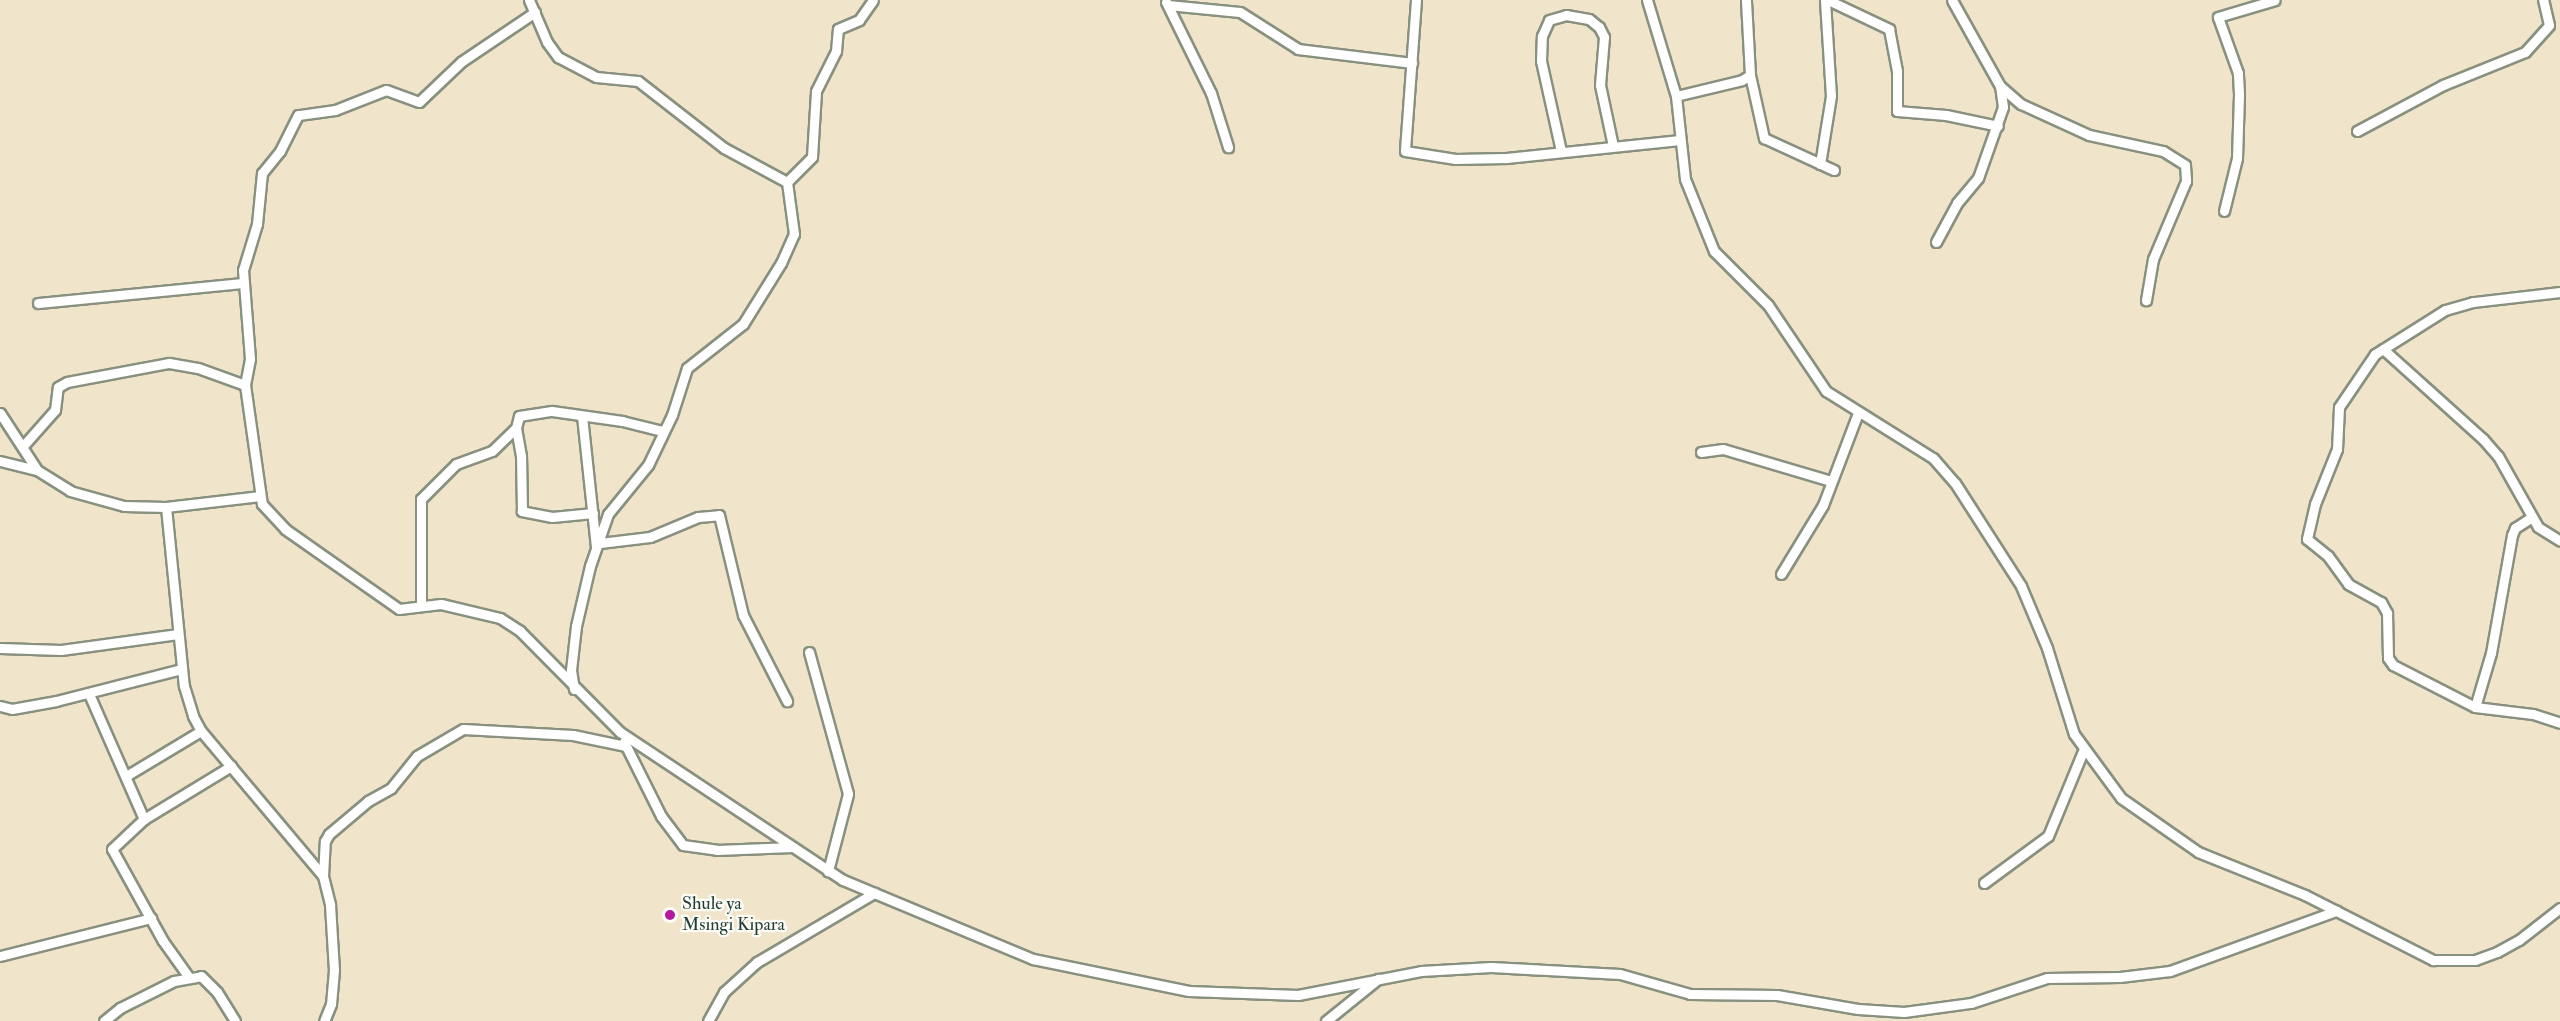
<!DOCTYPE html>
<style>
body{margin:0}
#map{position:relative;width:2560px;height:1021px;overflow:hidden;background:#f0e5ca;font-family:"IM FELL Double Pica",serif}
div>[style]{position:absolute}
.roads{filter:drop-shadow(2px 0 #88917f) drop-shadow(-2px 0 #88917f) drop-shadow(0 2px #88917f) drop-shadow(0 -2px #88917f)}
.minor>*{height:9px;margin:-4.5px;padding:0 4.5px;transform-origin:4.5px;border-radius:4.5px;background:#fff}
.dots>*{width:16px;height:16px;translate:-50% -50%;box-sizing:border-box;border:3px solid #fdfcf7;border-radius:50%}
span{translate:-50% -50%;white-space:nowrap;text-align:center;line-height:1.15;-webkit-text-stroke:4.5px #fdfcf7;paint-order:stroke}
.poi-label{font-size:18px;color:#1f3d34}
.left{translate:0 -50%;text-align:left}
</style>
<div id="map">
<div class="roads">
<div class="minor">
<i style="left:529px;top:0;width:46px;rotate:66.8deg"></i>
<i style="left:547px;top:42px;width:19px;rotate:54deg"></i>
<i style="left:558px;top:57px;width:43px;rotate:27.8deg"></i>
<i style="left:596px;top:77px;width:42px;rotate:5.4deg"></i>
<i style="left:638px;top:81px;width:109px;rotate:37.9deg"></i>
<i style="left:724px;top:148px;width:72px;rotate:28.4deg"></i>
<i style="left:1416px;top:0;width:151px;rotate:94.2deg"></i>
<i style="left:1405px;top:151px;width:51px;rotate:9.1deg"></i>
<i style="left:1455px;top:159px;width:51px;rotate:-1.1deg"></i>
<i style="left:1506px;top:158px;width:175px;rotate:-5.9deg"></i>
<i style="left:1647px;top:0;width:100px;rotate:73.2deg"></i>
<i style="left:1676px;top:96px;width:83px;rotate:83.8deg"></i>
<i style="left:1685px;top:179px;width:78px;rotate:68.1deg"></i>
<i style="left:1714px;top:251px;width:76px;rotate:45deg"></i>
<i style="left:1768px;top:305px;width:104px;rotate:56deg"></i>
<i style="left:1826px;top:391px;width:126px;rotate:32.1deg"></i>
<i style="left:1933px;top:458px;width:33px;rotate:49deg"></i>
<i style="left:1955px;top:483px;width:122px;rotate:57.3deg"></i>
<i style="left:2021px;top:586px;width:67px;rotate:67.2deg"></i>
<i style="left:2047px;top:648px;width:90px;rotate:72.6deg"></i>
<i style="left:2074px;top:734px;width:79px;rotate:53.7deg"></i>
<i style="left:2121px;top:798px;width:94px;rotate:35deg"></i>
<i style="left:2198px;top:852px;width:115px;rotate:21.9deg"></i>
<i style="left:2305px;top:895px;width:144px;rotate:26.9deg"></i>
<i style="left:2433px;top:960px;width:42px"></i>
<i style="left:2475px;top:960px;width:23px;rotate:-20deg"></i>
<i style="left:2497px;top:952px;width:25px;rotate:-29deg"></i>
<i style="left:2519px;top:940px;width:52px;rotate:-38deg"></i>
<i style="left:1828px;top:0;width:68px;rotate:25.4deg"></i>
<i style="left:1889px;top:29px;width:43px;rotate:79.2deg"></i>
<i style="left:1897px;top:71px;width:40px;rotate:90deg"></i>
<i style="left:1897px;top:111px;width:49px;rotate:4.7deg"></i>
<i style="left:1946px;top:115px;width:53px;rotate:11.9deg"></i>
<i style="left:1166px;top:2px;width:102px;rotate:63.7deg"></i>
<i style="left:1211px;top:93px;width:57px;rotate:72.5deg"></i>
<i style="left:1168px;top:5px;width:72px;rotate:5.6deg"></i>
<i style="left:1240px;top:12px;width:69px;rotate:32.5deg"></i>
<i style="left:1298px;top:49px;width:115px;rotate:7deg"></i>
<i style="left:535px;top:12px;width:89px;rotate:146deg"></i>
<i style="left:461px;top:62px;width:58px;rotate:136.4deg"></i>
<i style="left:419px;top:102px;width:35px;rotate:-160deg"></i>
<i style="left:386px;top:90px;width:55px;rotate:158.6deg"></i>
<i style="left:335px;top:110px;width:37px;rotate:172deg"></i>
<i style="left:298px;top:115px;width:40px;rotate:116.6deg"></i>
<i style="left:280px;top:151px;width:28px;rotate:129deg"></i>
<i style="left:262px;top:173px;width:51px;rotate:95.6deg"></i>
<i style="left:257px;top:224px;width:48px;rotate:106.9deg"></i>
<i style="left:243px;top:270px;width:89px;rotate:85.5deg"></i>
<i style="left:250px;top:359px;width:26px;rotate:101deg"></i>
<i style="left:245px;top:385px;width:120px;rotate:81.9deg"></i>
<i style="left:262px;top:504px;width:34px;rotate:47deg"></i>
<i style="left:285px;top:529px;width:139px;rotate:35.1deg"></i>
<i style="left:399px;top:609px;width:42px;rotate:-6.8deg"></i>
<i style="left:441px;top:604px;width:61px;rotate:13.3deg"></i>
<i style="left:500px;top:618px;width:24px;rotate:33deg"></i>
<i style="left:520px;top:631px;width:142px;rotate:45.3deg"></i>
<i style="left:620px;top:732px;width:268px;rotate:33.6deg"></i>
<i style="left:843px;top:880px;width:206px;rotate:22.6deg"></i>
<i style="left:1033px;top:959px;width:159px;rotate:11.6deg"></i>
<i style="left:1189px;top:991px;width:109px;rotate:2.1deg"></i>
<i style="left:1298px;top:995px;width:125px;rotate:-11deg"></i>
<i style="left:1421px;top:971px;width:70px;rotate:-3.3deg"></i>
<i style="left:1491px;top:967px;width:129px;rotate:3.1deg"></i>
<i style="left:1620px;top:974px;width:73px;rotate:15.9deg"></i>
<i style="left:1690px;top:994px;width:87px;rotate:0.7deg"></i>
<i style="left:1777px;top:995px;width:82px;rotate:9.8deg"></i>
<i style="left:1858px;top:1009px;width:46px;rotate:3.7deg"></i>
<i style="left:1904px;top:1012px;width:68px;rotate:-7.7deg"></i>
<i style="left:1971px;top:1003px;width:80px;rotate:-18.2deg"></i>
<i style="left:2047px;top:978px;width:73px;rotate:-0.8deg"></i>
<i style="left:2120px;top:977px;width:50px;rotate:-6.8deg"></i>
<i style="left:2170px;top:971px;width:177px;rotate:-19.9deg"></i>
<i style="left:1750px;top:75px;width:65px;rotate:77.5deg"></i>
<i style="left:1764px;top:138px;width:77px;rotate:24.6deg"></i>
<i style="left:2000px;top:86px;width:28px;rotate:41deg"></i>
<i style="left:2021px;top:104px;width:75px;rotate:24.5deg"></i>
<i style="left:2089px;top:135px;width:76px;rotate:12.2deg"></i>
<i style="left:2163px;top:151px;width:26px;rotate:32deg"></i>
<i style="left:2185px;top:165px;width:16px;rotate:86deg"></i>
<i style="left:2186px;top:181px;width:85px;rotate:112.9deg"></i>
<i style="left:2153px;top:259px;width:42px;rotate:99.7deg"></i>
<i style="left:1676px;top:96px;width:68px;rotate:-13.6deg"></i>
<i style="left:1742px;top:80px;width:9px;rotate:-32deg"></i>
<i style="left:1750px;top:75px;width:75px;rotate:-93.1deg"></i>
<i style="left:2357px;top:131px;width:98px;rotate:-28.1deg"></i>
<i style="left:2443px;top:85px;width:88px;rotate:-21.9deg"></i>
<i style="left:2525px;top:52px;width:36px;rotate:-48deg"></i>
<i style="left:2549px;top:25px;width:26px;rotate:-103deg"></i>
<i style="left:1561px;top:151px;width:92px;rotate:-102.5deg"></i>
<i style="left:1541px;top:61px;width:25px;rotate:-88deg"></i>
<i style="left:1542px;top:36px;width:17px;rotate:-66deg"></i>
<i style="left:1549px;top:20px;width:18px;rotate:-16deg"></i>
<i style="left:1566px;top:15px;width:23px;rotate:10deg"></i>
<i style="left:1589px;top:19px;width:13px;rotate:39deg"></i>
<i style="left:1599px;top:27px;width:11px;rotate:63deg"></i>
<i style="left:1604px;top:37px;width:48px;rotate:94.8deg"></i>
<i style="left:1600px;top:85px;width:62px;rotate:78deg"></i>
<i style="left:1820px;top:164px;width:69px;rotate:-80.8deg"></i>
<i style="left:1831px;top:96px;width:96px;rotate:-93.6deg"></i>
<i style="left:2224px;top:211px;width:55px;rotate:-76.2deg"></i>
<i style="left:2237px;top:158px;width:64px;rotate:-88.2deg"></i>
<i style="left:2239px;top:94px;width:21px;rotate:-93deg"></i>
<i style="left:2238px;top:73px;width:59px;rotate:-109.7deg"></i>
<i style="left:2218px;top:17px;width:59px;rotate:-16.6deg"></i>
<i style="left:1936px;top:242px;width:44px;rotate:-61.7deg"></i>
<i style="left:1957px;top:203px;width:33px;rotate:-50deg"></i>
<i style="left:1978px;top:178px;width:75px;rotate:-70.6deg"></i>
<i style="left:2003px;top:107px;width:21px;rotate:-98deg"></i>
<i style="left:2000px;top:86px;width:98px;rotate:-119.2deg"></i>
<i style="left:2560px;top:292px;width:88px;rotate:173.4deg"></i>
<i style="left:2473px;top:302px;width:29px;rotate:164deg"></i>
<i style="left:2445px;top:310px;width:83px;rotate:147.8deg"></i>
<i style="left:2375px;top:354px;width:64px;rotate:124.2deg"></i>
<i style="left:2339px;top:407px;width:42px;rotate:92.7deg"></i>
<i style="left:2337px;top:449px;width:59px;rotate:111.8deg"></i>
<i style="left:2315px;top:504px;width:36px;rotate:103deg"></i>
<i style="left:2307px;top:539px;width:27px;rotate:39deg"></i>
<i style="left:2328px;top:556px;width:34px;rotate:54deg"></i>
<i style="left:2348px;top:584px;width:38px;rotate:29deg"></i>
<i style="left:2381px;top:602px;width:13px;rotate:61deg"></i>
<i style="left:2387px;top:613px;width:45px;rotate:88.7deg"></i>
<i style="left:2388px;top:658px;width:9px;rotate:54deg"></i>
<i style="left:2393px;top:665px;width:92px;rotate:27.1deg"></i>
<i style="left:2475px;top:707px;width:58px;rotate:6.9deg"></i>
<i style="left:2533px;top:714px;width:28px;rotate:18deg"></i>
<i style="left:38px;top:303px;width:206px;rotate:-5.6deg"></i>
<i style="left:2383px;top:349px;width:135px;rotate:42deg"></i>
<i style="left:2483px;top:439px;width:23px;rotate:49deg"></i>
<i style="left:2498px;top:456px;width:81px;rotate:60.6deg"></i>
<i style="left:2538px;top:527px;width:26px;rotate:32deg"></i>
<i style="left:0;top:413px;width:68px;rotate:57deg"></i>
<i style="left:582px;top:416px;width:132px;rotate:83.9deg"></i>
<i style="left:23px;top:446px;width:48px;rotate:-48.4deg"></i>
<i style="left:55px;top:410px;width:23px;rotate:-83deg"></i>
<i style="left:58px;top:387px;width:10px;rotate:-29deg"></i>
<i style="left:67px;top:382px;width:104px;rotate:-10.6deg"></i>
<i style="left:169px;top:363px;width:29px;rotate:10deg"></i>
<i style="left:198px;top:368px;width:50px;rotate:19.9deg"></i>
<i style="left:1701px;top:452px;width:22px;rotate:-8deg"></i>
<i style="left:1723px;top:449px;width:113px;rotate:16.5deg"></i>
<i style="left:0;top:461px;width:38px;rotate:14deg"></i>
<i style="left:37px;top:470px;width:39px;rotate:32deg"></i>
<i style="left:70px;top:491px;width:56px;rotate:15.5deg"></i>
<i style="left:124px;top:506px;width:42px;rotate:1.4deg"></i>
<i style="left:166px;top:507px;width:95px;rotate:-6.7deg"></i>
<i style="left:166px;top:507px;width:180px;rotate:84.3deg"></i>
<i style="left:184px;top:686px;width:31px;rotate:73deg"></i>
<i style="left:193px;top:716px;width:17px;rotate:62deg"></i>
<i style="left:201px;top:731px;width:189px;rotate:49.9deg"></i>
<i style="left:323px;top:876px;width:30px;rotate:76deg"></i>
<i style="left:330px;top:905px;width:65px;rotate:86.5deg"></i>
<i style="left:334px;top:970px;width:34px;rotate:95deg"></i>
<i style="left:331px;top:1004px;width:18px;rotate:112deg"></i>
<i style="left:593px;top:513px;width:41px;rotate:174.4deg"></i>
<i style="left:552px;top:517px;width:31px;rotate:-169deg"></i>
<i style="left:522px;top:511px;width:55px;rotate:-91deg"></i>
<i style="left:521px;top:456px;width:28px;rotate:-100deg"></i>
<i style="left:516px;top:428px;width:12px;rotate:-76deg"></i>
<i style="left:519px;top:416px;width:33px;rotate:-9deg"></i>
<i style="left:552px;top:411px;width:71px;rotate:8.1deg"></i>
<i style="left:622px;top:421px;width:41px;rotate:14deg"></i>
<i style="left:600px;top:543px;width:50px;rotate:-6.8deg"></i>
<i style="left:650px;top:537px;width:52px;rotate:-22.6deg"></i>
<i style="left:698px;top:517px;width:21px;rotate:-5deg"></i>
<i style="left:719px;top:515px;width:103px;rotate:76.5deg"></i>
<i style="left:743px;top:615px;width:97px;rotate:62.9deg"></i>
<i style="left:1781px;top:574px;width:81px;rotate:-58.7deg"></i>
<i style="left:1823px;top:505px;width:98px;rotate:-69.2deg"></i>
<i style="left:421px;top:606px;width:107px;rotate:-90deg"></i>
<i style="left:421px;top:499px;width:49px;rotate:-45deg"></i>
<i style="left:456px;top:464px;width:38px;rotate:-20deg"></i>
<i style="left:492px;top:451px;width:33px;rotate:-44deg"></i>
<i style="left:0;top:648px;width:61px;rotate:1.9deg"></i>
<i style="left:61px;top:650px;width:118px;rotate:-7.8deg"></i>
<i style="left:809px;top:652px;width:147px;rotate:74.6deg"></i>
<i style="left:848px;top:794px;width:80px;rotate:104.6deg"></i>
<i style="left:574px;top:689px;width:19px;rotate:-99deg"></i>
<i style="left:571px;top:670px;width:44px;rotate:-83.5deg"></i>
<i style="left:576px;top:626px;width:62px;rotate:-76.9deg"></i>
<i style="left:590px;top:566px;width:55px;rotate:-70.9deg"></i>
<i style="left:608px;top:514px;width:63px;rotate:-50.8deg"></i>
<i style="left:648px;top:465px;width:55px;rotate:-64.4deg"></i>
<i style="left:672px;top:415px;width:49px;rotate:-72.3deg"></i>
<i style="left:687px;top:368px;width:71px;rotate:-38.2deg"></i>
<i style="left:743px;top:324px;width:72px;rotate:-58.1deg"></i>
<i style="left:781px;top:263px;width:32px;rotate:-66deg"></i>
<i style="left:794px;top:234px;width:52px;rotate:-97.7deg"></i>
<i style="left:787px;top:182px;width:35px;rotate:-45deg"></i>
<i style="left:812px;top:157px;width:66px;rotate:-86.5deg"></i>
<i style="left:816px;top:91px;width:45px;rotate:-63.4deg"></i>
<i style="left:836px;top:51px;width:22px;rotate:-85deg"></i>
<i style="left:838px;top:29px;width:23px;rotate:-23deg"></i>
<i style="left:859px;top:20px;width:24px;rotate:-55deg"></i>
<i style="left:89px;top:694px;width:137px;rotate:66.3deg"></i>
<i style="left:0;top:706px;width:12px;rotate:14deg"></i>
<i style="left:12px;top:709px;width:45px;rotate:-10.3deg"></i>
<i style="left:56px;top:701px;width:130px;rotate:-14.3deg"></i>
<i style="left:2475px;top:707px;width:56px;rotate:-73.5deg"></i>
<i style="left:2491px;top:653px;width:120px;rotate:-79.9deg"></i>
<i style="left:2512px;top:535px;width:8px;rotate:-67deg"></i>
<i style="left:2515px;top:528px;width:20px;rotate:-33deg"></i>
<i style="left:624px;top:742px;width:83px;rotate:63.4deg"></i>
<i style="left:661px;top:816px;width:36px;rotate:53deg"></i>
<i style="left:683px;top:845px;width:34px;rotate:8deg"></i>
<i style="left:717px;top:850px;width:75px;rotate:-2.3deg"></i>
<i style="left:126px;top:776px;width:87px;rotate:-31deg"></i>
<i style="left:323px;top:876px;width:35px;rotate:-87deg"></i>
<i style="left:325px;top:841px;width:8px;rotate:-60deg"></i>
<i style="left:329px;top:834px;width:51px;rotate:-40.2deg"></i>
<i style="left:368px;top:801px;width:26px;rotate:-29deg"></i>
<i style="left:391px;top:788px;width:41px;rotate:-50.9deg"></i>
<i style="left:417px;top:756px;width:53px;rotate:-30.4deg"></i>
<i style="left:463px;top:729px;width:110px;rotate:3.1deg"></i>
<i style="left:573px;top:735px;width:53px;rotate:11.9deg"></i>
<i style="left:1984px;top:883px;width:79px;rotate:-36.3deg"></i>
<i style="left:2048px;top:836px;width:92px;rotate:-67.6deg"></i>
<i style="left:0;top:956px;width:156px;rotate:-14.1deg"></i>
<i style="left:188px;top:976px;width:43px;rotate:-125.5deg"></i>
<i style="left:163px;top:941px;width:105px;rotate:-119deg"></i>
<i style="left:112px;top:849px;width:44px;rotate:-43.2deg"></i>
<i style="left:144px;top:819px;width:102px;rotate:-31.3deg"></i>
<i style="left:104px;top:1021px;width:21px;rotate:-39deg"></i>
<i style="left:120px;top:1008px;width:60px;rotate:-26.6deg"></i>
<i style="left:174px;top:981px;width:27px;rotate:-10deg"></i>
<i style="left:201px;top:976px;width:23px;rotate:45deg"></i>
<i style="left:217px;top:992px;width:34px;rotate:58deg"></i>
<i style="left:708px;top:1021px;width:33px;rotate:-61deg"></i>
<i style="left:724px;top:992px;width:45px;rotate:-42.3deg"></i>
<i style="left:757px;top:962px;width:136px;rotate:-30.5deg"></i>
<i style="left:1326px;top:1021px;width:67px;rotate:-38.9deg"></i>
</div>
</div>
<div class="dots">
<i style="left:670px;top:915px;background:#b5179e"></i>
</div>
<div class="poi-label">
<span class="left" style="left:682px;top:915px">Shule ya<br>Msingi Kipara</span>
</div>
</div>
